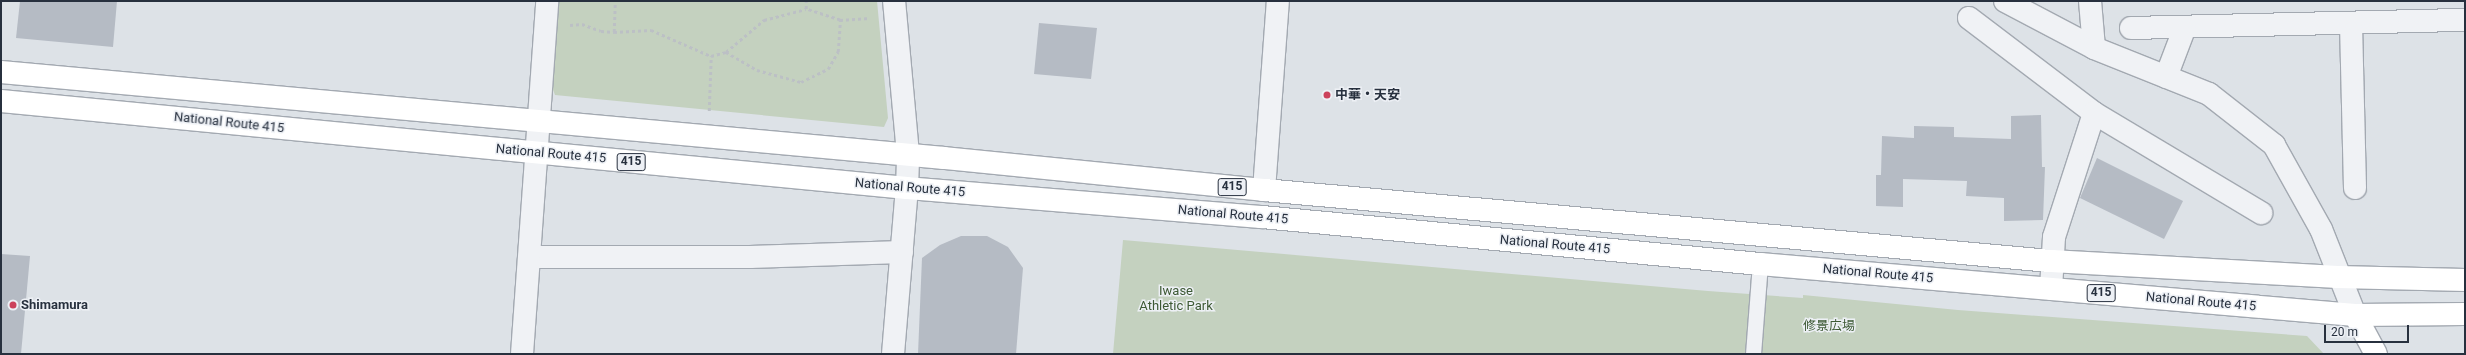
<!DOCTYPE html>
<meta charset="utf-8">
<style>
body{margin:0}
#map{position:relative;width:2466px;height:355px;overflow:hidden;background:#dde2e7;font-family:Roboto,"Noto Sans JP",sans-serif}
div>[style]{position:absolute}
.green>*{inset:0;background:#c4d1bf}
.building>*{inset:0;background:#b5bbc4}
.path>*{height:2.5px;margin-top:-1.25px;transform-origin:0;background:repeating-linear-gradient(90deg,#bcc0c5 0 3px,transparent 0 6px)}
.roads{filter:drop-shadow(1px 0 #a3a9b1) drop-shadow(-1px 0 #a3a9b1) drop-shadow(0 1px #a3a9b1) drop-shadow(0 -1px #a3a9b1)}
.service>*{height:15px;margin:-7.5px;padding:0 7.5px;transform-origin:7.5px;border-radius:7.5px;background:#f0f2f5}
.minor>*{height:22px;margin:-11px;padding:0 11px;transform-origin:11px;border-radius:11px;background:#f0f2f5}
.tertiary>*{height:22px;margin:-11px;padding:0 11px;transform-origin:11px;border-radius:11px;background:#f0f2f5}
.secondary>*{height:22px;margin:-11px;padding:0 11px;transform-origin:11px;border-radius:11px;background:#fff}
.trunk>*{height:22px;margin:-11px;padding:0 11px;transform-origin:11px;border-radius:11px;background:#fff}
.dots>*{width:11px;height:11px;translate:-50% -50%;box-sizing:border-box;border:2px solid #edf0f5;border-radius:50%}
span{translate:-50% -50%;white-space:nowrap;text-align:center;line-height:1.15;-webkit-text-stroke:3px #edf0f5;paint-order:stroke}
.shield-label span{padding:1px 3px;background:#edf0f5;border:1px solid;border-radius:3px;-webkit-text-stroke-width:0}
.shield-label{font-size:12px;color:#27303e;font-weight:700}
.poi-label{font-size:13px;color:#27303e;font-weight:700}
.left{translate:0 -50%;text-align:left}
.street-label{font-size:13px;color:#27303e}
.park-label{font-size:13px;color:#3d5934}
.frame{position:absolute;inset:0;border:2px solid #27303e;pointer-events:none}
.scale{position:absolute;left:2324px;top:325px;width:85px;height:18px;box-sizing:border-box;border:2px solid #27303e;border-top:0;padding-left:5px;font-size:12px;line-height:14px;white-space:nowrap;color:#27303e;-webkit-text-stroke:3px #edf0f5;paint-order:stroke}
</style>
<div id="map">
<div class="green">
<i style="clip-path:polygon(557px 1px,877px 1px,888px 118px,884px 127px,555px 95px,550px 82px)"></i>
<i style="clip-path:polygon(1123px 240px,1708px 291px,1803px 298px,1803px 295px,1958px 310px,2307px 336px,2324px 354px,1113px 354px)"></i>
</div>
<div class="building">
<i style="clip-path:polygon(20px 1px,117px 1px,113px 47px,16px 38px)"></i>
<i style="clip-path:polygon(1039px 23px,1097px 28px,1091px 79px,1034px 74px)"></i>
<i style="clip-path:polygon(2041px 115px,2042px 167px,2045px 167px,2043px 220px,2004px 221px,2004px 198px,1966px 196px,1967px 181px,1903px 179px,1903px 207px,1876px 206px,1876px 175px,1881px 175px,1882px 136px,1914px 138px,1914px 126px,1954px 127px,1954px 137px,2011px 139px,2011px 116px)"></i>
<i style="clip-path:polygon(2097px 158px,2183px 201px,2164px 239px,2080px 198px)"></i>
<i style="clip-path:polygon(961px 236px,987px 236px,1008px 247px,1023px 268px,1016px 354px,918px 354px,922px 258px,940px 245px)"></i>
<i style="clip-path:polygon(1px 254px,30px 256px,21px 354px,1px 354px)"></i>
</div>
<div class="path">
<i style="left:840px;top:20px;width:30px;rotate:-4deg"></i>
<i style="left:570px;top:25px;width:12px;rotate:-5deg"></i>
<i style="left:582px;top:24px;width:20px;rotate:20deg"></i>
<i style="left:601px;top:31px;width:13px;rotate:4deg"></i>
<i style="left:614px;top:32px;width:31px;rotate:-88deg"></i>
<i style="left:614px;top:32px;width:37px;rotate:-3deg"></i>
<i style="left:651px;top:30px;width:65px;rotate:23.4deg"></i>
<i style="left:711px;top:56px;width:16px;rotate:-15deg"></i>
<i style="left:726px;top:52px;width:50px;rotate:-40.1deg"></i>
<i style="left:764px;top:20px;width:43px;rotate:-14.7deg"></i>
<i style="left:806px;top:9px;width:8px;rotate:-90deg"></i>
<i style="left:726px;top:52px;width:36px;rotate:30deg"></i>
<i style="left:757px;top:70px;width:46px;rotate:15.3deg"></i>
<i style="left:801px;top:82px;width:30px;rotate:-26deg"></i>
<i style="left:828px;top:69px;width:20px;rotate:-60deg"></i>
<i style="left:838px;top:52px;width:32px;rotate:-86deg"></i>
<i style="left:840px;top:20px;width:36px;rotate:-162deg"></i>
<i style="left:709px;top:111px;width:55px;rotate:-87.9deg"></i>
</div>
<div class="roads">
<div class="service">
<i style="left:1753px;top:354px;width:90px;rotate:-85.6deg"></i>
</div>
<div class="minor">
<i style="left:2090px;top:1px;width:47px;rotate:85.1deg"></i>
<i style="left:1969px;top:18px;width:157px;rotate:37.2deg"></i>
<i style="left:2094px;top:113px;width:195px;rotate:30.9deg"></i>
<i style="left:2351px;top:24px;width:164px;rotate:88.6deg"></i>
<i style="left:2131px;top:28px;width:334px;rotate:-1.4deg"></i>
<i style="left:2166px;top:77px;width:53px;rotate:-69.2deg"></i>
<i style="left:1264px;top:190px;width:190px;rotate:-85.8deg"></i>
<i style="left:530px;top:257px;width:220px"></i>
<i style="left:750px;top:257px;width:152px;rotate:-1.9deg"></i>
<i style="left:2051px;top:289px;width:52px;rotate:-86.7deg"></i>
<i style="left:2054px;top:237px;width:130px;rotate:-72.1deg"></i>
<i style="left:522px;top:354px;width:354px;rotate:-85.9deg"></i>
<i style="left:893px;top:354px;width:167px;rotate:-85.2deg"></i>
<i style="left:907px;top:188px;width:34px;rotate:-88deg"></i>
<i style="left:908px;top:154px;width:154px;rotate:-95.2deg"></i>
</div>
<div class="tertiary">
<i style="left:2005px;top:1px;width:101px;rotate:27.8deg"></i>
<i style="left:2094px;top:48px;width:124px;rotate:21.8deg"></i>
<i style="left:2209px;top:94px;width:83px;rotate:38.1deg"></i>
<i style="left:2274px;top:145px;width:96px;rotate:60.8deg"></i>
<i style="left:2321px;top:229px;width:92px;rotate:68.4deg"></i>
</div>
<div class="secondary">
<i style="left:2355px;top:315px;width:44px;rotate:61.7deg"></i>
</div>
<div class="trunk">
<i style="left:1px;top:72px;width:947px;rotate:5.21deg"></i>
<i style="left:944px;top:158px;width:322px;rotate:5.7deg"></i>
<i style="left:1264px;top:190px;width:790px;rotate:5.16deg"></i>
<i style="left:2051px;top:261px;width:287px;rotate:3.2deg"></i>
<i style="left:2338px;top:277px;width:127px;rotate:1.4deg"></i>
<i style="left:1px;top:101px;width:910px;rotate:5.49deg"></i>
<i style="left:907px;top:188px;width:356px;rotate:4.7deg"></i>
<i style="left:1262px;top:217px;width:500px;rotate:5.39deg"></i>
<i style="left:1760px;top:264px;width:597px;rotate:4.9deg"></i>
<i style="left:2355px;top:315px;width:110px;rotate:-0.5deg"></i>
</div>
</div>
<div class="dots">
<i style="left:1327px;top:95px;background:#cc425c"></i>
<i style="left:13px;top:305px;background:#cc425c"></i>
</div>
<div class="shield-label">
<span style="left:631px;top:162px">415</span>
<span style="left:1232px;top:187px">415</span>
<span style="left:2101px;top:293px">415</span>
</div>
<div class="poi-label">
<span class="left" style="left:1335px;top:95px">中華・天安</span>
<span class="left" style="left:21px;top:305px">Shimamura</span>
</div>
<div class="street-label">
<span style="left:229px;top:123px;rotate:6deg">National Route 415</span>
<span style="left:551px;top:154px;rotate:5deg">National Route 415</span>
<span style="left:910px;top:188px;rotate:5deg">National Route 415</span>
<span style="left:1233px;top:215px;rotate:5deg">National Route 415</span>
<span style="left:1555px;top:245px;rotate:5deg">National Route 415</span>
<span style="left:1878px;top:274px;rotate:5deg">National Route 415</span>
<span style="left:2201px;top:302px;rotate:5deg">National Route 415</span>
</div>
<div class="park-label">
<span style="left:1176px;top:299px">Iwase<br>Athletic Park</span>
<span style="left:1829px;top:326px">修景広場</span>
</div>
<div class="frame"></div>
<div class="scale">20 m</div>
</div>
